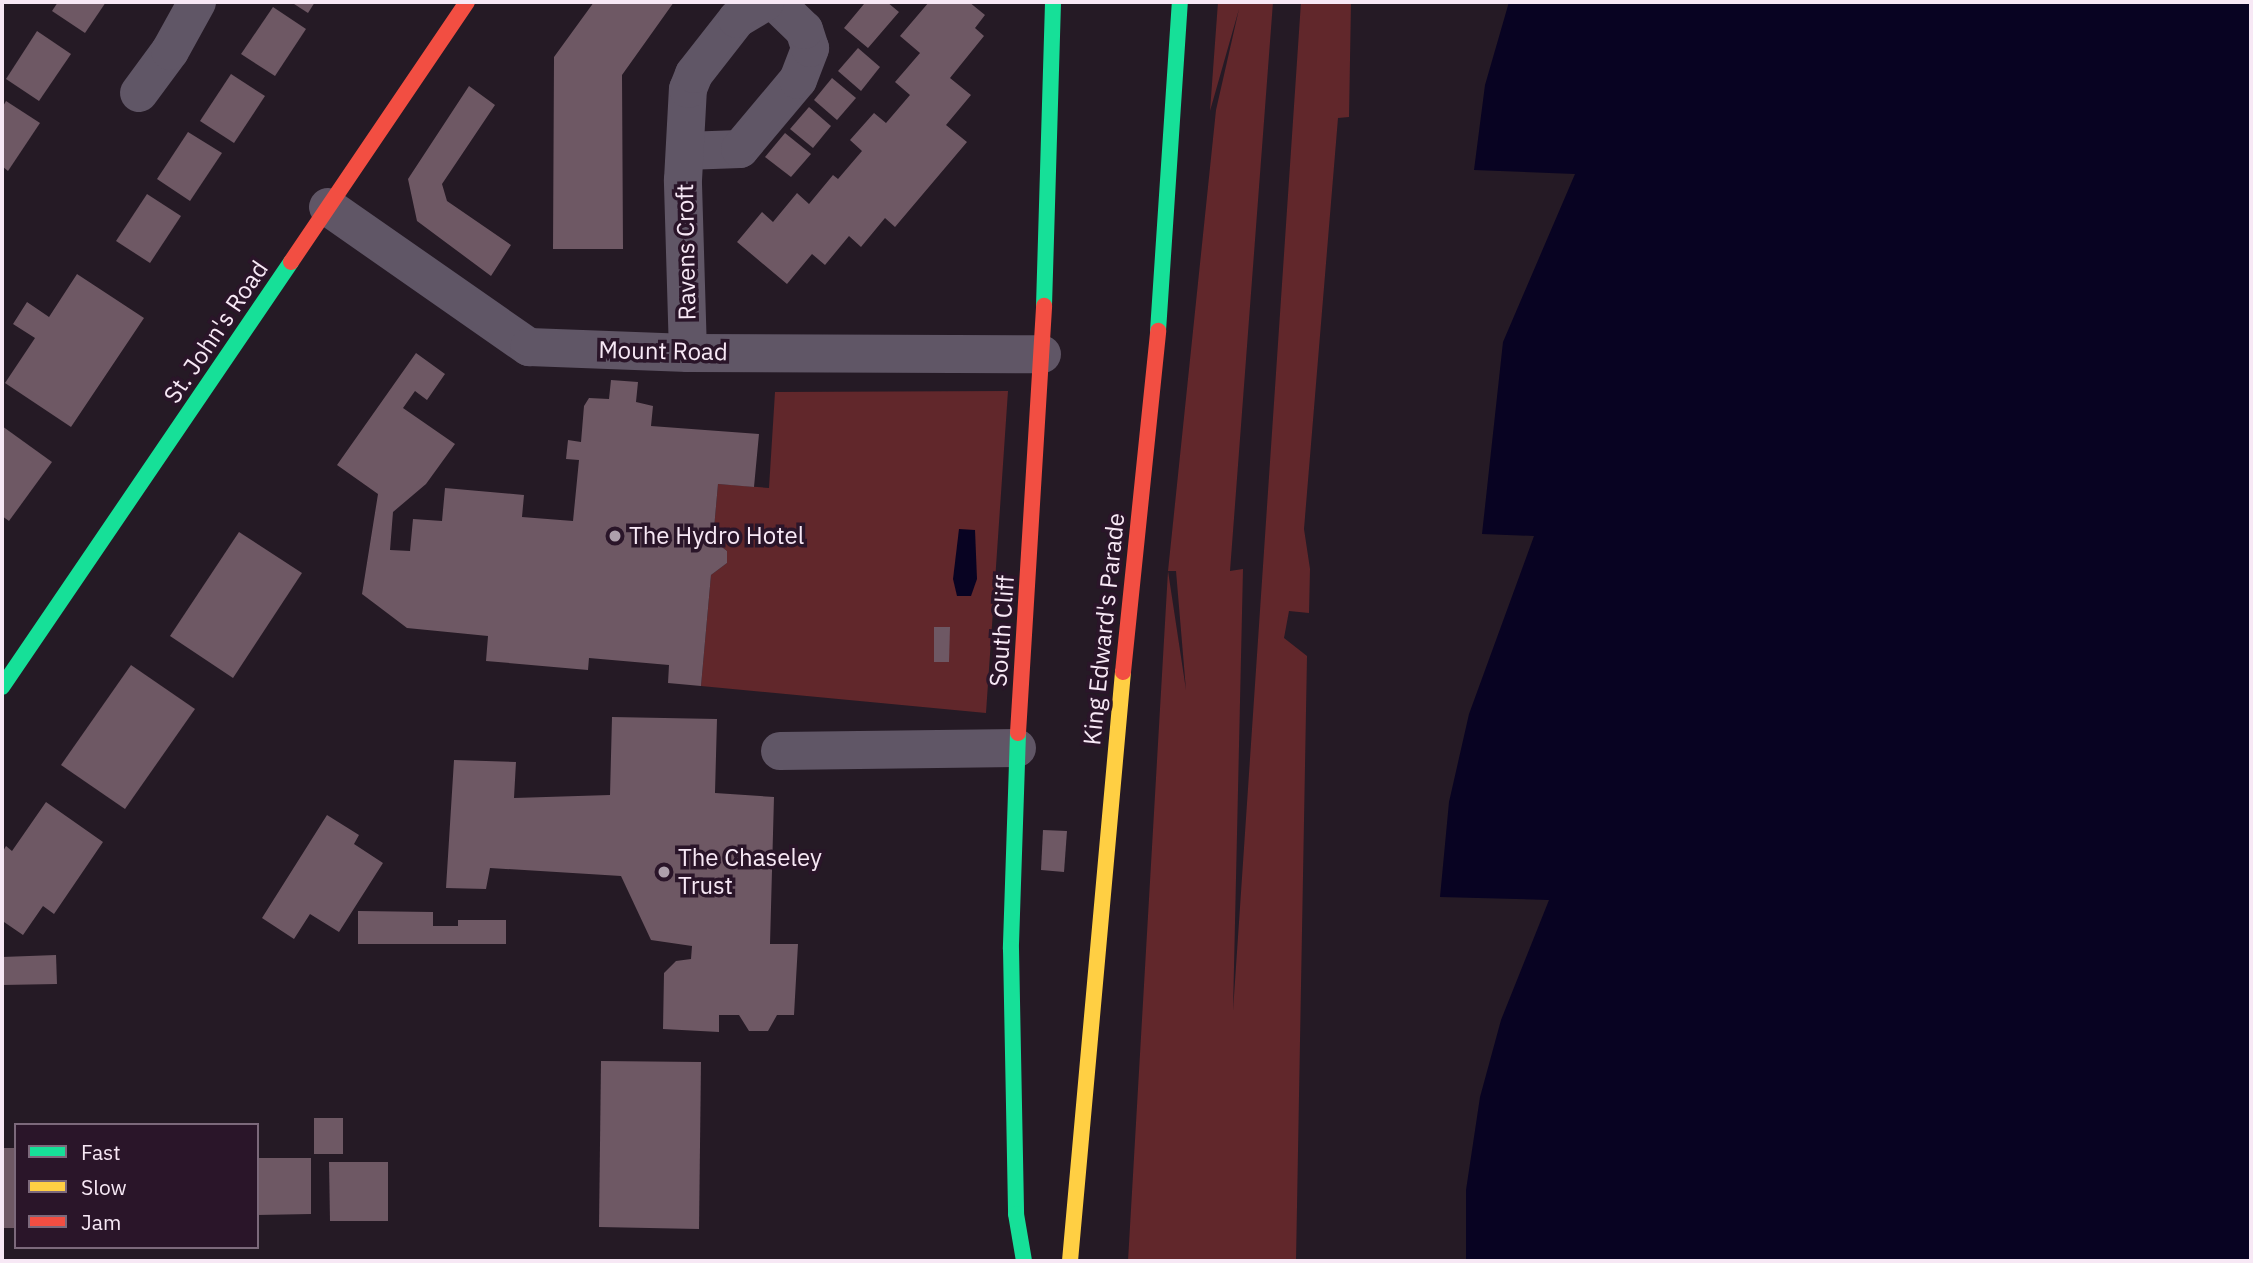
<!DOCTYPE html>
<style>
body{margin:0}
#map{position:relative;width:2253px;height:1263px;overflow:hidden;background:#251a25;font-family:"IBM Plex Sans",sans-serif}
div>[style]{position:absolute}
.green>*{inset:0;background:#61272b}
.water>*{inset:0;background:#080322}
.building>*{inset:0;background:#6e5864}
.street>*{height:38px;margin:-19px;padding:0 19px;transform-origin:19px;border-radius:19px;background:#605666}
.fast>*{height:16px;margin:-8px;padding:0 8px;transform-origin:8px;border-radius:8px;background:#16e098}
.slow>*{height:16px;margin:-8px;padding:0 8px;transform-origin:8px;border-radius:8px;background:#ffcf43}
.jam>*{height:16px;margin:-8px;padding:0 8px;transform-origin:8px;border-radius:8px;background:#f24e42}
.dots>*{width:19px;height:19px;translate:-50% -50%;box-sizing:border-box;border:4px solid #2a1529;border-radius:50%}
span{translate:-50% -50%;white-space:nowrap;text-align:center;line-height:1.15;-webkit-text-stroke:7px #2a1529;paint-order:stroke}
.street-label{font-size:24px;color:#f7e8f5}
.poi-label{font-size:24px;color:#f7e8f5}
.left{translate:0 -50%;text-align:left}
.frame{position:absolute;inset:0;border:4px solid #f7e8f5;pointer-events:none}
.legend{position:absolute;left:14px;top:1123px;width:245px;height:126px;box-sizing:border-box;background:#2a1529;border:2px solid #7c697b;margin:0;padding:9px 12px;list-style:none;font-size:21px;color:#f7e8f5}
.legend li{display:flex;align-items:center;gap:14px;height:35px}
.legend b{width:35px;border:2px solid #7c697b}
</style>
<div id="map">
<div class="green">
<i style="clip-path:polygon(evenodd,1218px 2px,1273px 2px,1230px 571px,1243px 569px,1233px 1011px,1301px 2px,1351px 2px,1349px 117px,1338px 118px,1304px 529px,1310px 569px,1309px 613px,1289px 611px,1284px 638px,1307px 656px,1296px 1261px,1128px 1261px,1168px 571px,1216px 110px,1239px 9px,1210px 111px,1218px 2px,1168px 571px,1176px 571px,1186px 690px,1168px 571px)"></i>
<i style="clip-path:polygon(1008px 391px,986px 713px,701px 686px,711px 575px,727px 563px,727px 551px,713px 540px,718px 484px,769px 488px,775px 392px)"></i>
</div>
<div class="water">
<i style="clip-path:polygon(1509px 2px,2251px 2px,2251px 1261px,1466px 1261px,1466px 1190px,1480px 1097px,1501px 1020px,1549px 900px,1440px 897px,1449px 802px,1469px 714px,1534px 536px,1482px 534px,1503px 342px,1575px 174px,1474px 170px,1485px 85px)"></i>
<i style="clip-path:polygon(959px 529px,975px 530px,977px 579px,971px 596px,957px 596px,953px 579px)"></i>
</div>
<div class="building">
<i style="clip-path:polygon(58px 2px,106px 2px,85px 33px,52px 11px)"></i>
<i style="clip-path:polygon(291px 2px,315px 2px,308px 13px)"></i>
<i style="clip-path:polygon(594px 2px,674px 2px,622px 75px,623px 249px,553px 249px,554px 57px)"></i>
<i style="clip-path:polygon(861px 2px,887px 2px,899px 12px,868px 48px,844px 28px,864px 4px)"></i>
<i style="clip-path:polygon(929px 2px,969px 2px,985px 15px,975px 28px,984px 36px,950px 78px,971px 95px,946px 125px,967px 142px,895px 227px,885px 218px,861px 247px,849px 236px,825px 265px,812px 254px,787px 284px,737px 242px,762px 212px,773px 222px,797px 193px,809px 204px,833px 175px,838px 179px,862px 151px,850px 140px,874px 113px,886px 123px,910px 95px,895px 82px,920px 53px,900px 36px)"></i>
<i style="clip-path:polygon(273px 7px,306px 29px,275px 76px,241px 54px)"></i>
<i style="clip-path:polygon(37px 31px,71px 54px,39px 101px,6px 79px)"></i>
<i style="clip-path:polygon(858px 48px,880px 67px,861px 91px,838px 71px)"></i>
<i style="clip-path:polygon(231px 74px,265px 96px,234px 143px,200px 121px)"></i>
<i style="clip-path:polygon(832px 78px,856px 98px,837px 120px,814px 100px)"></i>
<i style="clip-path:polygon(469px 86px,495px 105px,442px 184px,447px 201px,511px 245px,491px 276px,417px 221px,408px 179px)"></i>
<i style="clip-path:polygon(6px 101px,40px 123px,8px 171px,2px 166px,2px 108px)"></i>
<i style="clip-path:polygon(809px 107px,831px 126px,813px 148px,790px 129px)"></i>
<i style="clip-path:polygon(188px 132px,222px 153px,190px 201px,157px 179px)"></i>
<i style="clip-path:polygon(785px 133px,811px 154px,791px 177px,765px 157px)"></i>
<i style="clip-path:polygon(147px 194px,181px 216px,150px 263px,116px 241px)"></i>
<i style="clip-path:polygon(77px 274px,144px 318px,71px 427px,5px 383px,35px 338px,13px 324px,27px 302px,49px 317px)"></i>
<i style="clip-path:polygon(416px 353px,445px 374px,427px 400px,415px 391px,403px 408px,455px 444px,426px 484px,393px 512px,390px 550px,410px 551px,413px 519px,442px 521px,445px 488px,524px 495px,522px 517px,573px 521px,579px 460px,566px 459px,568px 440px,581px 442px,584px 406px,589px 398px,609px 399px,611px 380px,638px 382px,636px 402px,653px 406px,651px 426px,759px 434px,754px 487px,718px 484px,713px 540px,727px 551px,727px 563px,711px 575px,701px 686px,668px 683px,669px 665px,589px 658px,588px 670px,486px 661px,488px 636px,407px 628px,362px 594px,378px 494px,337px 465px)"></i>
<i style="clip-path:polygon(2px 426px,52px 462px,9px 521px,2px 516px)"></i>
<i style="clip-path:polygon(239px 532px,302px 573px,233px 678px,170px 636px)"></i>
<i style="clip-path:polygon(934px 627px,950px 627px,949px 662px,934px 662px)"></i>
<i style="clip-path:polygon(131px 665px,195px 709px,125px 809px,61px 765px)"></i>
<i style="clip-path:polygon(612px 717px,717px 719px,715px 793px,774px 797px,770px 944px,798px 944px,794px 1015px,777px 1015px,768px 1031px,749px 1031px,739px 1015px,719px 1015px,719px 1032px,663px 1029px,664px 973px,676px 961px,691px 959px,692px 946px,651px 940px,621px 876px,490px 868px,486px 889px,446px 888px,454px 760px,516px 762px,514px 798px,610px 795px)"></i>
<i style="clip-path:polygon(46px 802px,103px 842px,54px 914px,43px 906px,23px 935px,4px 922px,2px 925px,2px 853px,6px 846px,12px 851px)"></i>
<i style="clip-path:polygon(327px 815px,359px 835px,354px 844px,383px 863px,339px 932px,310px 914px,294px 939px,262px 918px)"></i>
<i style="clip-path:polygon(1043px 830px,1067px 831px,1064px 872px,1041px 870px)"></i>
<i style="clip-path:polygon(358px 911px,433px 912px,433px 926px,458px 926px,458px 920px,506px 920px,506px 944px,358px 944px)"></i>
<i style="clip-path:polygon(56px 955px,57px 984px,2px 985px,2px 957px)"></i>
<i style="clip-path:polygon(601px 1061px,701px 1062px,699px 1229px,599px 1227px)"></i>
<i style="clip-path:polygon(314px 1118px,343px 1118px,343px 1154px,314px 1154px)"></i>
<i style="clip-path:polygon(2px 1148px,16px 1148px,16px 1228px,2px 1228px)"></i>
<i style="clip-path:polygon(257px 1158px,311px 1158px,311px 1214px,257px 1215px)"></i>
<i style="clip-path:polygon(329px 1162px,388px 1162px,388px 1221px,330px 1221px)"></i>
</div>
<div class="street">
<i style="left:139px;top:93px;width:52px;rotate:-53.6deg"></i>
<i style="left:170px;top:51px;width:56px;rotate:-61.1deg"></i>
<i style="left:685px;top:151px;width:55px;rotate:-2.1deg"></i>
<i style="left:740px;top:149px;width:90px;rotate:-50deg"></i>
<i style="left:798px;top:80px;width:34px;rotate:-69deg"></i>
<i style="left:810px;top:48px;width:19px;rotate:-108deg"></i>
<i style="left:804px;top:30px;width:40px;rotate:-136deg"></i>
<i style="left:328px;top:207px;width:245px;rotate:34.9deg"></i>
<i style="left:529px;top:347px;width:159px;rotate:2.2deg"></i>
<i style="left:688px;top:353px;width:354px;rotate:0.2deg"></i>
<i style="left:688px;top:353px;width:173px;rotate:-91.7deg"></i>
<i style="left:683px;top:180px;width:91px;rotate:-86.9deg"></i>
<i style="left:688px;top:89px;width:16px;rotate:-68deg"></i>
<i style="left:694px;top:74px;width:70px;rotate:-52deg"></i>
<i style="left:737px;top:19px;width:33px;rotate:-31deg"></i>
<i style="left:780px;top:751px;width:237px;rotate:-0.7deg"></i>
</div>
<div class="fast">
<i style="left:1044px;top:306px;width:304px;rotate:-88.3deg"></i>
<i style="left:1158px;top:331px;width:330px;rotate:-86.2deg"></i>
<i style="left:2px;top:687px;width:514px;rotate:-55.78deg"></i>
<i style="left:1018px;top:733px;width:216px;rotate:91.9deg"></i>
<i style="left:1011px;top:949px;width:265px;rotate:88.9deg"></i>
<i style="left:1016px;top:1214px;width:48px;rotate:80.3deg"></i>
</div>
<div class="slow">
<i style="left:1070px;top:1261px;width:591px;rotate:-84.86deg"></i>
</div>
<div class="jam">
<i style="left:291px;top:262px;width:314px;rotate:-55.9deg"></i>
<i style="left:1123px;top:672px;width:343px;rotate:-84.1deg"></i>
<i style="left:1018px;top:733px;width:428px;rotate:-86.5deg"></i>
</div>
<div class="dots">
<i style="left:615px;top:536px;background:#aea0ac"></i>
<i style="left:664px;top:872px;background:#aea0ac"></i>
</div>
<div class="street-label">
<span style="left:686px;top:252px;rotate:-91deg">Ravens Croft</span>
<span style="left:216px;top:332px;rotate:-56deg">St. John's Road</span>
<span style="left:663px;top:351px;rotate:1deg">Mount Road</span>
<span style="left:1104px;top:629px;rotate:-84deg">King Edward's Parade</span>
<span style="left:1002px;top:631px;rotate:-86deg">South Cliff</span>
</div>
<div class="poi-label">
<span class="left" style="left:629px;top:536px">The Hydro Hotel</span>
<span class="left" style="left:678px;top:872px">The Chaseley<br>Trust</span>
</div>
<div class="frame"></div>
<ul class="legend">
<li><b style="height:9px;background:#16e098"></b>Fast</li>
<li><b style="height:9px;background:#ffcf43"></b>Slow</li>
<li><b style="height:9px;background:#f24e42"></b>Jam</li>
</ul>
</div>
